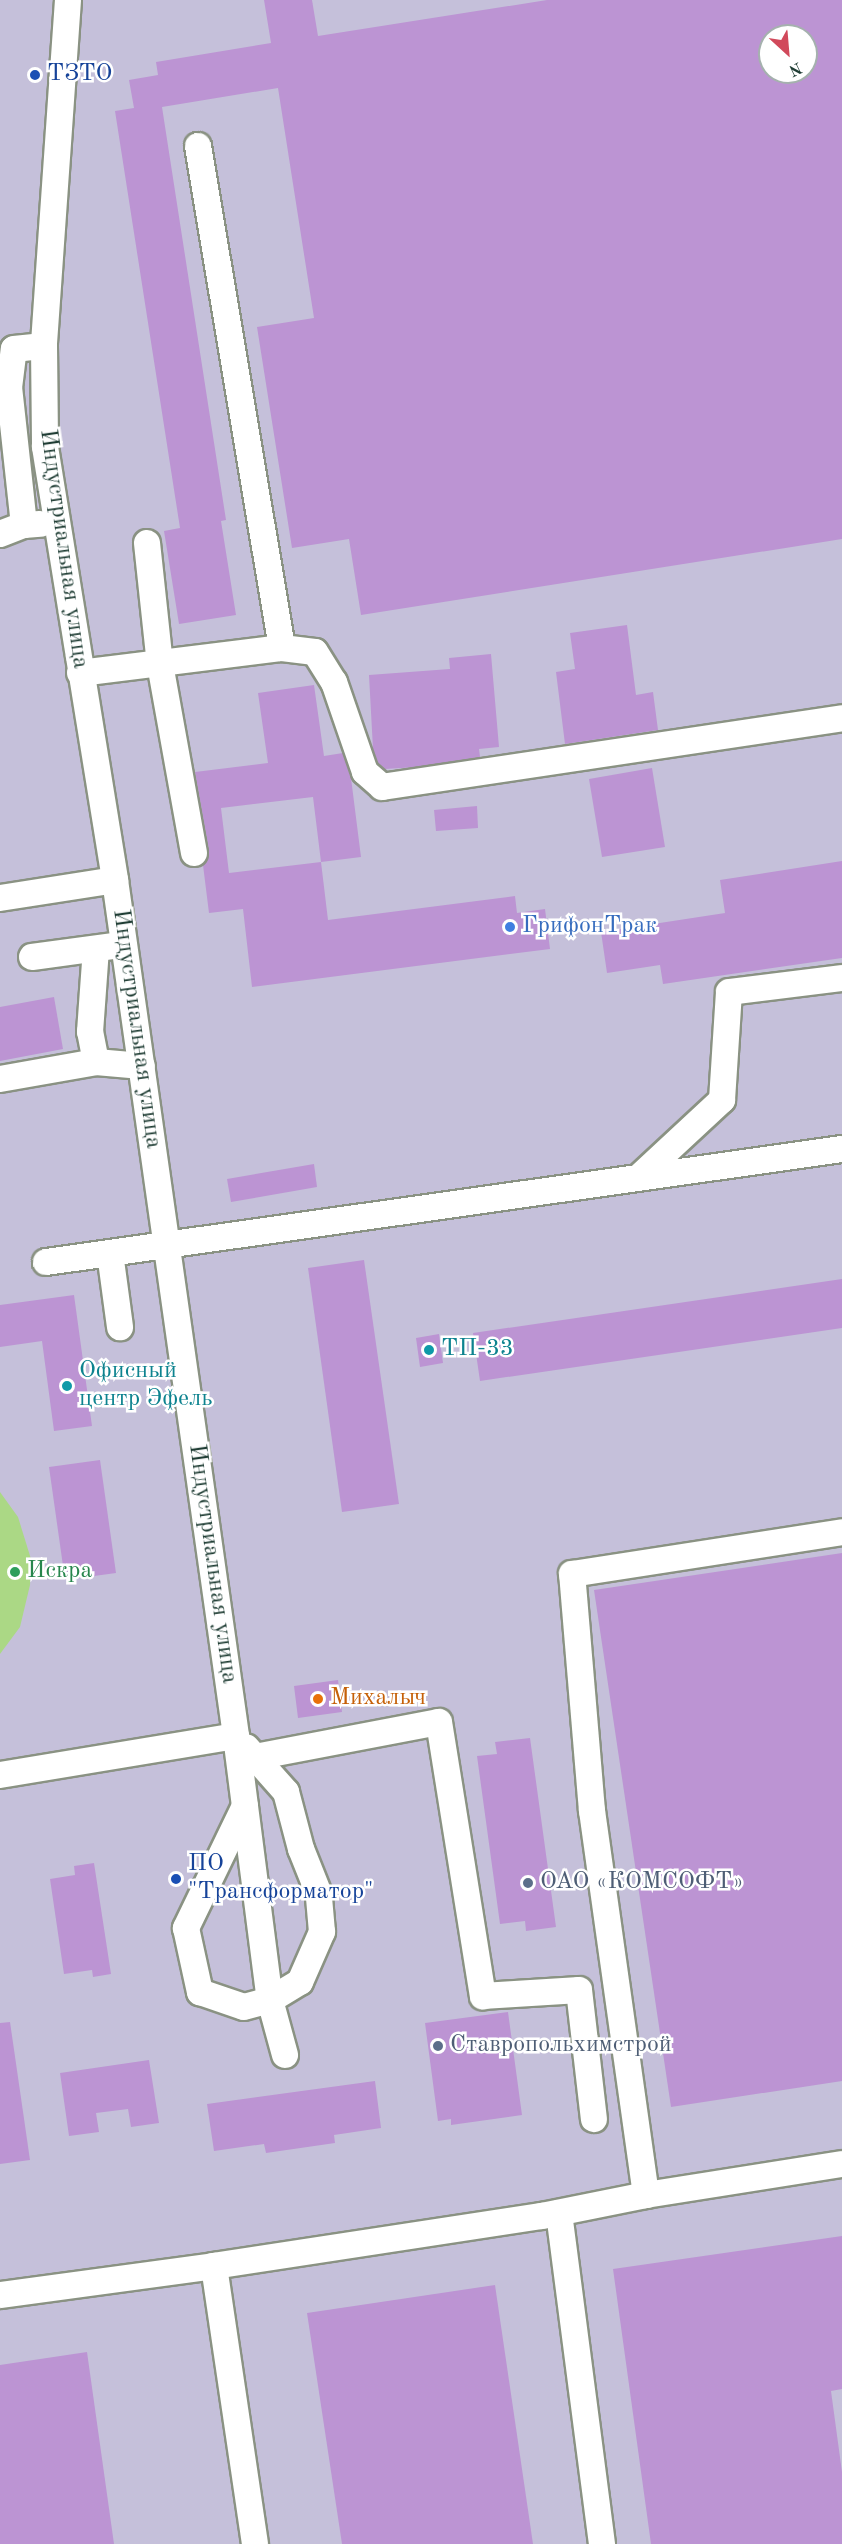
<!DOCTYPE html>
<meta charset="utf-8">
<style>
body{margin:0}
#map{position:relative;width:842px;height:2544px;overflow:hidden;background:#f6e7d2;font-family:"Old Standard TT",serif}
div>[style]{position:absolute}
.industrial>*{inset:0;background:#c5c0da}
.green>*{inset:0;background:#abd885}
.building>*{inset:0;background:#bc94d3}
.roads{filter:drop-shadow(2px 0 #8a9283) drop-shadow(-2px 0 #8a9283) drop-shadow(0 2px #8a9283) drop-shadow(0 -2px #8a9283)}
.minor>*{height:26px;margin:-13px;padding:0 13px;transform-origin:13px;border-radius:13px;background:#fff}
.dots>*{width:16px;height:16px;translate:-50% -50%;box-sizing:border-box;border:3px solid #fff;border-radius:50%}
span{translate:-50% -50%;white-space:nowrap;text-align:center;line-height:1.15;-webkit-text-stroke:5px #fff;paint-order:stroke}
.transit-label{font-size:24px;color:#164399}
.left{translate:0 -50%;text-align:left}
.street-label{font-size:24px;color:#1f3d34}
.shop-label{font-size:24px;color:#366cbe}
.culture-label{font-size:24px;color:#0d838f}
.leisure-label{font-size:24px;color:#27864d}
.food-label{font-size:24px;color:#c56008}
.service-label{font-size:24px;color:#4e5e75}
.north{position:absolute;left:758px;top:24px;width:60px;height:60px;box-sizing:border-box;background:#fff;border:2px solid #a5b1ae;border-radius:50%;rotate:154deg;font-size:16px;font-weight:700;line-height:24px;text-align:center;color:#1f3d34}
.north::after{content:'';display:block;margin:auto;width:21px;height:27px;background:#d1495b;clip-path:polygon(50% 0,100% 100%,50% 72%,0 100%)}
</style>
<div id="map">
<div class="industrial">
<i style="clip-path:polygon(evenodd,0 0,842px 0,842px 2544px,0 2544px,0 0,770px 36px,806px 36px,806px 72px,770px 72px,770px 36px)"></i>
</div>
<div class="green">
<i style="clip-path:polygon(0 1492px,18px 1517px,31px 1559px,30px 1585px,20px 1627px,0 1654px)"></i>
</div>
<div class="building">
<i style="clip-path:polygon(evenodd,264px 0,312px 0,318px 36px,547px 0,842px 0,842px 539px,361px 615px,349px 539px,292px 548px,257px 327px,314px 318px,278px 88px,162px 107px,226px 520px,221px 521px,236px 615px,179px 624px,164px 531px,180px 528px,115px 111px,134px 108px,129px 80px,158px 75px,156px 62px,271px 43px,264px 0,770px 36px,806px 36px,806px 72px,770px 72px,770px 36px)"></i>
<i style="clip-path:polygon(627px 625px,636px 695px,653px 692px,658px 730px,565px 744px,556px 672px,575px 669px,570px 633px)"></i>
<i style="clip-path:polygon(491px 654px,499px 747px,479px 749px,480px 757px,417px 767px,385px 769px,378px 763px,373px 749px,369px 675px,450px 669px,449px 658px)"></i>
<i style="clip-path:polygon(evenodd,314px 685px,324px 756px,343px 753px,351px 778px,361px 857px,321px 862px,328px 920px,515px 896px,517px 913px,545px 909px,550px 949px,252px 987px,243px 909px,209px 913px,203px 865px,209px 850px,195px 772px,268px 763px,258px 693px,314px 685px,313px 797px,321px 862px,229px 873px,221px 808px,313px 797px)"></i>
<i style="clip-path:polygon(652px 768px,665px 847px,602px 857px,589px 779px)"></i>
<i style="clip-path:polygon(477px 806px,478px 828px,436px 831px,434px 810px)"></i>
<i style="clip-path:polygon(842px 861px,842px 958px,663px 984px,660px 965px,607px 973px,601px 932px,725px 913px,720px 880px)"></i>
<i style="clip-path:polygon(54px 997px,63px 1049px,0 1061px,0 1007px)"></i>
<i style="clip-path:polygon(314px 1164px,317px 1187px,231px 1202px,227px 1179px)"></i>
<i style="clip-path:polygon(364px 1260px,399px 1504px,342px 1512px,308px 1268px)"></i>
<i style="clip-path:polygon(842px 1279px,842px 1328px,480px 1381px,473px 1333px)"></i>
<i style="clip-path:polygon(74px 1295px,92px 1426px,54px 1431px,42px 1341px,0 1347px,0 1305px)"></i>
<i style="clip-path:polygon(439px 1334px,443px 1363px,420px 1367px,416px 1338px)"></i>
<i style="clip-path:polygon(100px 1460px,116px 1573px,65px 1580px,49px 1467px)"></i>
<i style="clip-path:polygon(842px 1553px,842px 2081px,671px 2107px,594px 1590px)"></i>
<i style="clip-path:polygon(338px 1680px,342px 1712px,298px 1718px,294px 1686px)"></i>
<i style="clip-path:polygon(530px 1738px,556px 1927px,526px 1931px,525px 1921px,500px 1924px,477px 1756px,497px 1754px,495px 1742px)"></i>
<i style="clip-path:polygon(94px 1863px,111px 1974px,93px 1977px,92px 1970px,64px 1974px,50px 1879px,75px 1875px,74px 1866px)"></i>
<i style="clip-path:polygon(508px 2012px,522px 2115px,451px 2125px,451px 2119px,438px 2121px,425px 2023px)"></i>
<i style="clip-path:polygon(10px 2022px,30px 2160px,0 2164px,0 2023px)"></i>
<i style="clip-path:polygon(149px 2060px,159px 2123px,131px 2127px,128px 2109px,96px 2113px,99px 2132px,69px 2136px,60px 2073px)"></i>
<i style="clip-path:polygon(375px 2081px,381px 2128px,334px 2135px,335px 2143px,266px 2153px,264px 2144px,214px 2151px,207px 2104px)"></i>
<i style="clip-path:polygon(842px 2236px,842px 2389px,831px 2391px,842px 2472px,842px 2544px,651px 2544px,613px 2269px)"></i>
<i style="clip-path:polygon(495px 2285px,533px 2544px,342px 2544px,307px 2313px)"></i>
<i style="clip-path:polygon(87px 2352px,114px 2544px,0 2544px,0 2365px)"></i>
</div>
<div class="roads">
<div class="minor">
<i style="left:68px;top:0;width:347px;rotate:94deg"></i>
<i style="left:44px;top:346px;width:101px;rotate:89.4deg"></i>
<i style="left:45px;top:447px;width:439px;rotate:80.8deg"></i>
<i style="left:115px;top:880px;width:865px;rotate:81.95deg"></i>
<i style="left:236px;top:1736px;width:266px;rotate:82.7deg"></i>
<i style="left:270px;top:2000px;width:57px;rotate:74.7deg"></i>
<i style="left:198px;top:146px;width:509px;rotate:80.5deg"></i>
<i style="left:24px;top:525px;width:138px;rotate:-96.2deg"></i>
<i style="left:9px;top:388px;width:39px;rotate:-83deg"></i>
<i style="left:14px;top:349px;width:30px;rotate:-6deg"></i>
<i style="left:0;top:534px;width:26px;rotate:-21deg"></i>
<i style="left:24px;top:525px;width:16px;rotate:-4deg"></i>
<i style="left:147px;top:543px;width:122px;rotate:83.9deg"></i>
<i style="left:160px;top:664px;width:192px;rotate:79.8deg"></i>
<i style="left:80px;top:673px;width:204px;rotate:-7.1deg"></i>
<i style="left:282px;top:648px;width:33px;rotate:7deg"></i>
<i style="left:315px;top:652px;width:36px;rotate:58deg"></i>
<i style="left:334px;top:682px;width:95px;rotate:71deg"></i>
<i style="left:365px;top:772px;width:23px;rotate:41deg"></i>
<i style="left:382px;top:787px;width:465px;rotate:-8.5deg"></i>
<i style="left:0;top:898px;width:116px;rotate:-8.9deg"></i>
<i style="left:32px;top:957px;width:81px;rotate:-7.8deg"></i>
<i style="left:96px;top:1062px;width:31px;rotate:-101deg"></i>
<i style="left:90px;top:1032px;width:83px;rotate:-85.9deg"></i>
<i style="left:0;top:1079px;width:97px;rotate:-10deg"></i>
<i style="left:96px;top:1062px;width:46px;rotate:5deg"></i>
<i style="left:638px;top:1178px;width:115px;rotate:-42.9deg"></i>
<i style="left:722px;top:1100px;width:108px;rotate:-86.3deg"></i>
<i style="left:729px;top:992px;width:114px;rotate:-7.1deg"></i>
<i style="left:110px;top:1253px;width:75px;rotate:82.3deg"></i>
<i style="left:46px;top:1262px;width:804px;rotate:-8.08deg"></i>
<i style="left:255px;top:1757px;width:187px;rotate:-10.8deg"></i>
<i style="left:439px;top:1722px;width:278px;rotate:80.9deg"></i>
<i style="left:483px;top:1996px;width:96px;rotate:-3.6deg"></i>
<i style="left:579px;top:1990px;width:130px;rotate:83.4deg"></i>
<i style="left:0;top:1775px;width:239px;rotate:-9.4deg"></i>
<i style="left:245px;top:1806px;width:136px;rotate:115.8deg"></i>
<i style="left:186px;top:1928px;width:66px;rotate:77.7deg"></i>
<i style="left:200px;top:1992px;width:46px;rotate:18.8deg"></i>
<i style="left:244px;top:2007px;width:27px;rotate:-15deg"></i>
<i style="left:270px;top:2000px;width:35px;rotate:-31deg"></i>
<i style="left:300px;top:1982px;width:55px;rotate:-66.3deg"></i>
<i style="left:322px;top:1932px;width:38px;rotate:-95deg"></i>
<i style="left:319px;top:1894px;width:48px;rotate:-111.8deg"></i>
<i style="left:301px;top:1849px;width:59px;rotate:-104.7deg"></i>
<i style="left:286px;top:1792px;width:60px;rotate:-131.6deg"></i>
<i style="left:646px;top:2195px;width:198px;rotate:-9deg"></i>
<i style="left:559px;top:2213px;width:334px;rotate:82.6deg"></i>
<i style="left:0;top:2295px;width:216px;rotate:-7.7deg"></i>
<i style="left:255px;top:2544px;width:281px;rotate:-98.4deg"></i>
<i style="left:214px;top:2266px;width:332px;rotate:-8.7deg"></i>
<i style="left:542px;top:2216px;width:106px;rotate:-11.4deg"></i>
<i style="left:646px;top:2195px;width:388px;rotate:-98deg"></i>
<i style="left:592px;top:1811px;width:238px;rotate:-94.8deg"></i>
<i style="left:572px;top:1574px;width:273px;rotate:-8.8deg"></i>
</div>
</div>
<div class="dots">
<i style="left:35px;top:75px;background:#1a4fb4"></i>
<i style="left:510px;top:927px;background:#3f7fe0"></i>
<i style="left:429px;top:1350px;background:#0f9aa8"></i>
<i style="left:67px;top:1386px;background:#0f9aa8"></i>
<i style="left:15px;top:1572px;background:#2e9e5b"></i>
<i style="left:318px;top:1699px;background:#e8710a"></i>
<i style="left:176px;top:1879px;background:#1a4fb4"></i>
<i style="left:528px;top:1883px;background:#5c6f8a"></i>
<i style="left:438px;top:2046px;background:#5c6f8a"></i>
</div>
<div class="transit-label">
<span class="left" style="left:47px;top:75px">ТЗТО</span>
<span class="left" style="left:188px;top:1879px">ПО<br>"Трансформатор"</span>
</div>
<div class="street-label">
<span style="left:63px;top:549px;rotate:82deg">Индустриальная улица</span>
<span style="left:136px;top:1029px;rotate:82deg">Индустриальная улица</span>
<span style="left:212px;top:1564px;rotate:82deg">Индустриальная улица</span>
</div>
<div class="shop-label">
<span class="left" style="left:522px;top:927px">ГрифонТрак</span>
</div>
<div class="culture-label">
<span class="left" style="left:441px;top:1350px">ТП-33</span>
<span class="left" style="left:79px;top:1386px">Офисный<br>центр Эфель</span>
</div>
<div class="leisure-label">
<span class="left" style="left:27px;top:1572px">Искра</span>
</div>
<div class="food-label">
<span class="left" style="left:330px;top:1699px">Михалыч</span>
</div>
<div class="service-label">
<span class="left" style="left:540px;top:1883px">ОАО «КОМСОФТ»</span>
<span class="left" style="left:450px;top:2046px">Ставропольхимстрой</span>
</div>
<div class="north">N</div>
</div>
